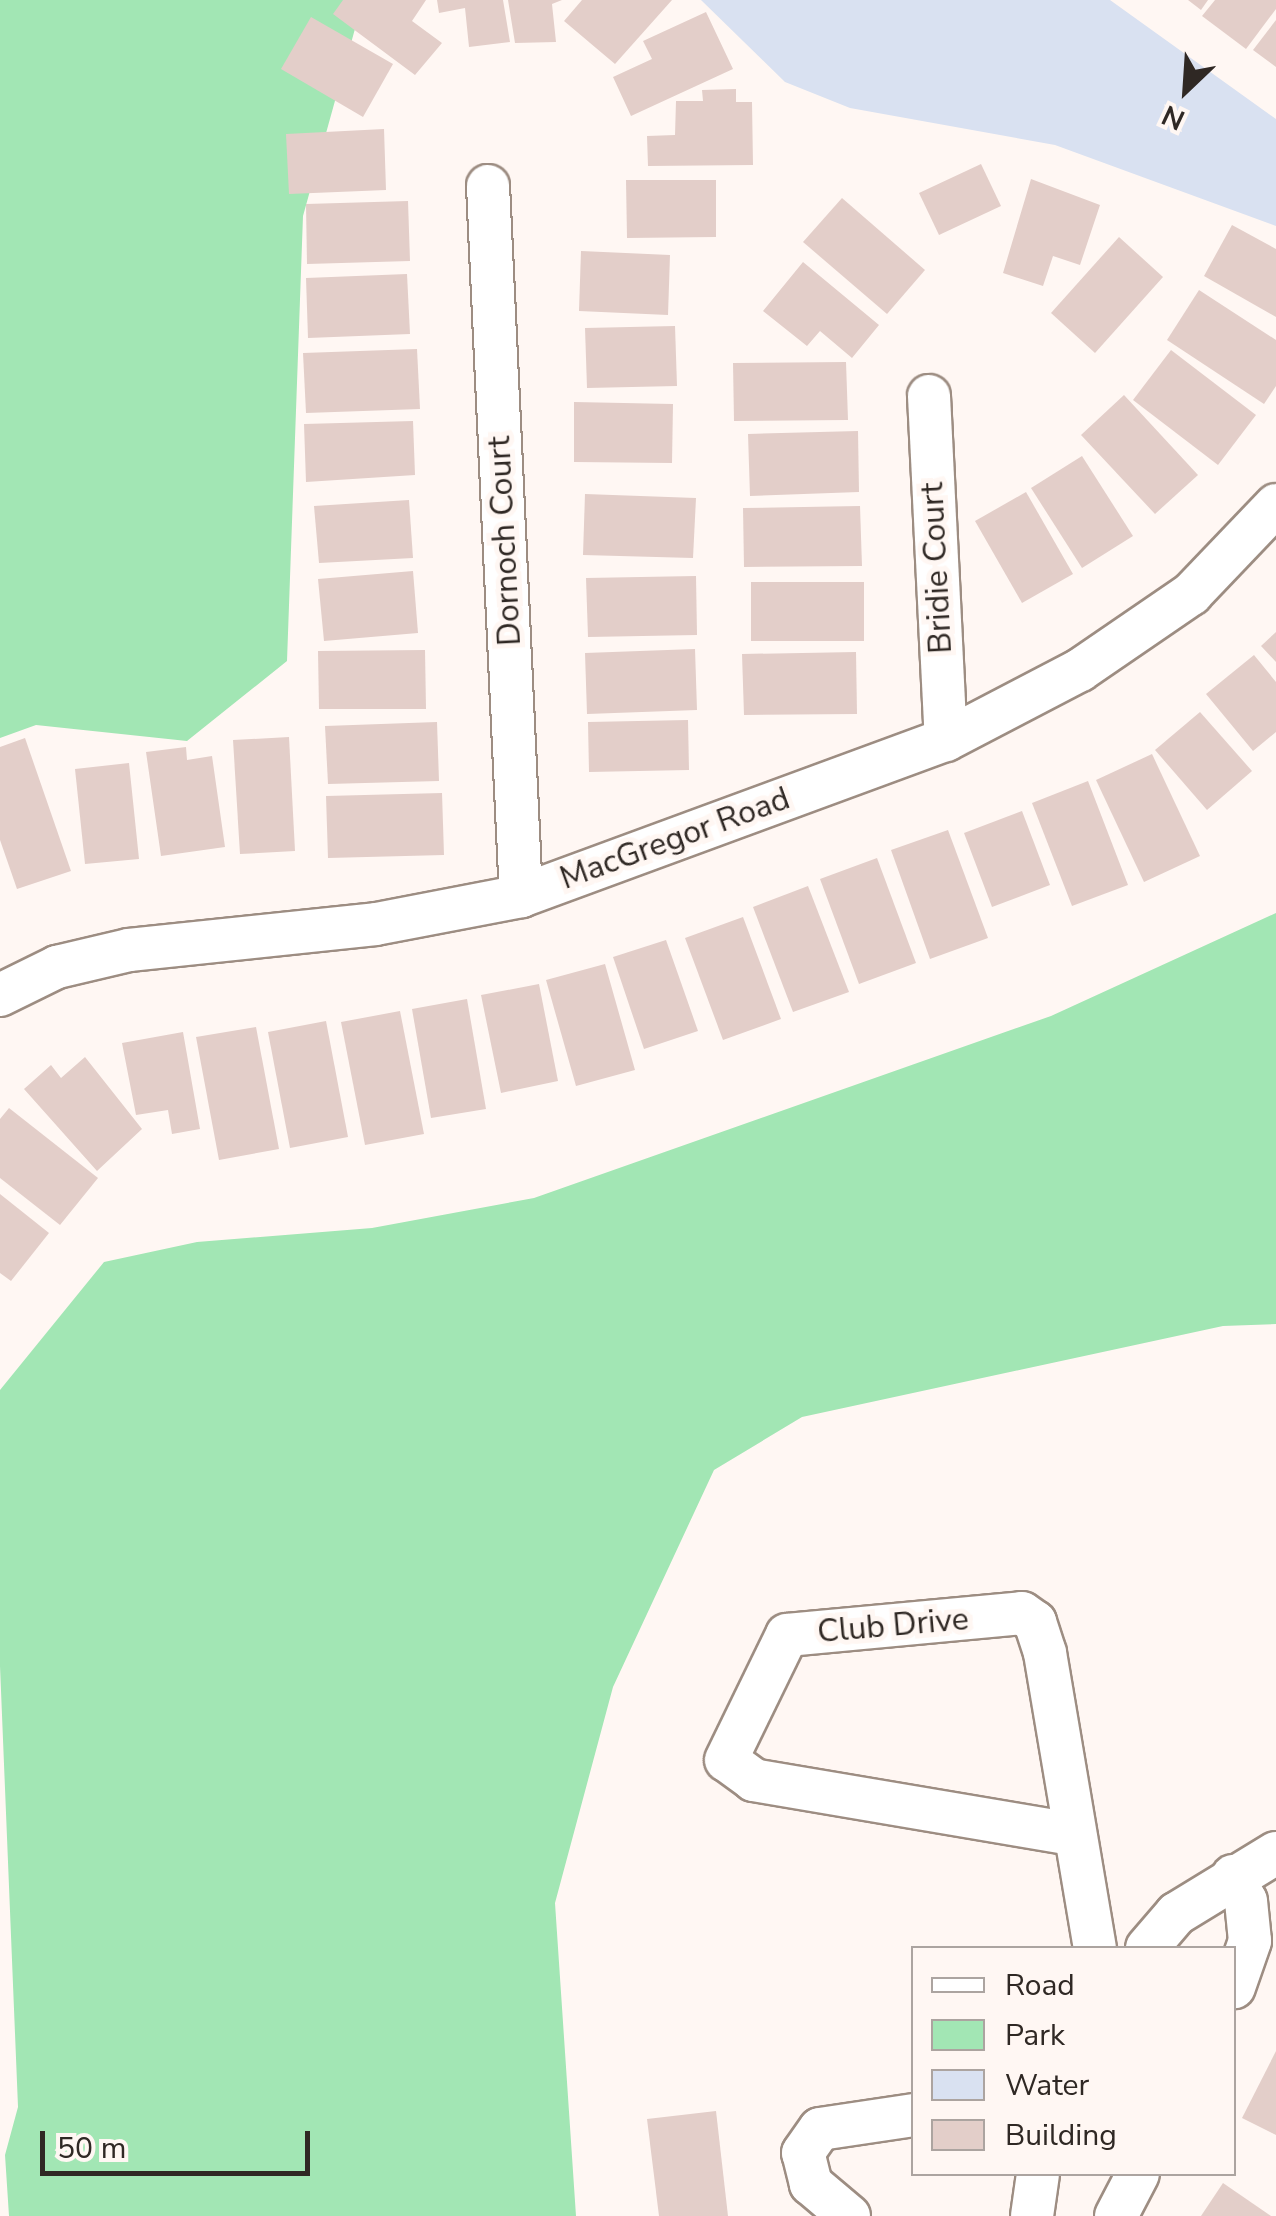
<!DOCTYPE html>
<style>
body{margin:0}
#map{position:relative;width:1276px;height:2216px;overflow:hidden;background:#fff7f3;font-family:"Nunito Sans",sans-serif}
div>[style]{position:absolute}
.green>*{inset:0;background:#a2e6b4}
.water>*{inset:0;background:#d9e1f1}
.building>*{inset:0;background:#e3cec9}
.roads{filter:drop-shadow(2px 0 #9d8d82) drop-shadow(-2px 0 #9d8d82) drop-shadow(0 2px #9d8d82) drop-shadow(0 -2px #9d8d82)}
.minor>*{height:42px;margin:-21px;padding:0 21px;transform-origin:21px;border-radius:21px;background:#fff}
span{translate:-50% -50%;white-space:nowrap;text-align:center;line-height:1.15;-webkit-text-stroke:10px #fff7f3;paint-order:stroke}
.street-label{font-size:32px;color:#2f2824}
.legend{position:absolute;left:911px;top:1946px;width:325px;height:230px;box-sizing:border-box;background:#fff7f3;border:2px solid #aca4a0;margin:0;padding:12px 18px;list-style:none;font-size:30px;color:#2f2824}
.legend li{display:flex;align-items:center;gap:20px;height:50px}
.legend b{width:50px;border:2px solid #aca4a0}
.north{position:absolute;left:1136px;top:40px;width:100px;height:100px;-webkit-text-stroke:8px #fff7f3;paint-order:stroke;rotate:205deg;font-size:28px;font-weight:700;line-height:40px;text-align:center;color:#2f2824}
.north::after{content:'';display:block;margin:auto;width:35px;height:45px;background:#2f2824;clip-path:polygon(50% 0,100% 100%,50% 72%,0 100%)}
.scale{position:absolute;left:40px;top:2131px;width:270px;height:45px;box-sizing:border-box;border:5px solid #2f2824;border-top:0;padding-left:12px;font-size:30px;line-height:35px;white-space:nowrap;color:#2f2824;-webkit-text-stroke:8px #fff7f3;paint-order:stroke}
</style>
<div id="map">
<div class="green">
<i style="clip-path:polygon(0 0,363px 0,303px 216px,287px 661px,187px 741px,36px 725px,0 738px)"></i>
<i style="clip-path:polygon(1276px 913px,1276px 1324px,1223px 1326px,802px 1417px,714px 1470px,613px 1687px,555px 1903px,576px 2216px,9px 2216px,5px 2155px,18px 2107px,0 1666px,0 1390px,104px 1262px,197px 1242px,372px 1228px,534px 1198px,1051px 1016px)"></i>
</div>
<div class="water">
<i style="clip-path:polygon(701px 0,1110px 0,1276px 119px,1276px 226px,1055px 145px,850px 108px,785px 82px)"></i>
</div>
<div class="building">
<i style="clip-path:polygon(343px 0,426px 0,412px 21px,442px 43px,415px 75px,333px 14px)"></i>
<i style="clip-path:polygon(437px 0,503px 0,510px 42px,469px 47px,465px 8px,439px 13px)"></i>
<i style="clip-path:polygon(508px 0,562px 0,552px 4px,556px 42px,515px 43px)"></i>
<i style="clip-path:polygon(582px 0,672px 0,615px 64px,564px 21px)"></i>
<i style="clip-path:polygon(1188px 0,1208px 0,1201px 10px)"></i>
<i style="clip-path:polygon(1215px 0,1276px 0,1276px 9px,1246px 49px,1202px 16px)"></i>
<i style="clip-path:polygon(706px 12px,733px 69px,631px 116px,613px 77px,652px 59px,643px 41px)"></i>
<i style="clip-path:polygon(311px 17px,393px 64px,363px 117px,281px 69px)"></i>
<i style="clip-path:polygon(1276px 20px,1276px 67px,1253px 50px)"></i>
<i style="clip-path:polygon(736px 89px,736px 102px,752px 102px,753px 165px,648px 166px,647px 136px,675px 135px,676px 101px,703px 101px,702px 90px)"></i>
<i style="clip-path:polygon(384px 129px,386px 190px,289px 194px,286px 134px)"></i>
<i style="clip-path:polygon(981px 164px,1001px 206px,939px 235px,919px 193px)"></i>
<i style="clip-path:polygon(1031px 179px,1100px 205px,1080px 265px,1053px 256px,1043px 286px,1003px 273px)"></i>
<i style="clip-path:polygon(626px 180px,716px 180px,716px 237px,627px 238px)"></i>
<i style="clip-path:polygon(842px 198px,925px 270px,887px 314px,803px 242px)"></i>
<i style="clip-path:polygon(408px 201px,410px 261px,307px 264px,306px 204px)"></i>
<i style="clip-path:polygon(1232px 225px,1276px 249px,1276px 317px,1204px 276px)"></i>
<i style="clip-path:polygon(1119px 237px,1163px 277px,1095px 353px,1051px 313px)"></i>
<i style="clip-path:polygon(581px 251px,670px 255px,668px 315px,579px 311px)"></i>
<i style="clip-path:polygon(803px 262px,879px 325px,852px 358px,820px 331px,807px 346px,763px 311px)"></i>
<i style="clip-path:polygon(407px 274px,410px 334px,308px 338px,306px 278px)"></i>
<i style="clip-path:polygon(1199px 290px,1276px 340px,1276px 386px,1264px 404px,1167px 340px)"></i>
<i style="clip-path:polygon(675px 326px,677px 386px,587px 388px,585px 328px)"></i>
<i style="clip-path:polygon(417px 349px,420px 409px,306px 413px,303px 353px)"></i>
<i style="clip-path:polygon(1171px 350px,1256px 415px,1218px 465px,1133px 400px)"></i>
<i style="clip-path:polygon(846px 362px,848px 420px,734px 421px,733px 363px)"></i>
<i style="clip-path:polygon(1124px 395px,1198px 475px,1155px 514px,1081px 435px)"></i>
<i style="clip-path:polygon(574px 402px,673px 404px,672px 463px,574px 462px)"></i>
<i style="clip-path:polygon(413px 421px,415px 475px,306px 482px,304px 424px)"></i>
<i style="clip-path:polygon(858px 431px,859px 492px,750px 496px,748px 434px)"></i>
<i style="clip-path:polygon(1082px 456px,1133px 536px,1082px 568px,1031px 488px)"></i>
<i style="clip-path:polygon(1026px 492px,1073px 574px,1022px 603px,975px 521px)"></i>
<i style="clip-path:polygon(585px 494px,696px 498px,693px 558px,583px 555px)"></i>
<i style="clip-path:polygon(409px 500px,413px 558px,319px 563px,314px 506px)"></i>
<i style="clip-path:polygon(860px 506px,862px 566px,744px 567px,743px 508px)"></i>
<i style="clip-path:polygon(413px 571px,418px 633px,324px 641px,318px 579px)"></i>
<i style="clip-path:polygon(696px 576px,697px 635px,588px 637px,586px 578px)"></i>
<i style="clip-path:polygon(751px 582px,864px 582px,864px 641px,751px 641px)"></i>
<i style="clip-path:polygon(1276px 632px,1276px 662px,1261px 646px)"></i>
<i style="clip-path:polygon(695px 649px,697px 710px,587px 714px,585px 653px)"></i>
<i style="clip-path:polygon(425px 650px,426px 709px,319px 709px,318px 651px)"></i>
<i style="clip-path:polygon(856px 652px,857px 714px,744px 715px,742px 654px)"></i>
<i style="clip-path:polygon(1254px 655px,1276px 682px,1276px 732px,1253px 751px,1206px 694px)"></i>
<i style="clip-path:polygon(1200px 712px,1252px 771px,1207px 810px,1155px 750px)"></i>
<i style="clip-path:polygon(688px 720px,689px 770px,589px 772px,588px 722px)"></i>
<i style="clip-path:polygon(437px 722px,439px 781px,328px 784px,325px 726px)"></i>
<i style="clip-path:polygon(289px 737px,295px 851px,240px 854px,233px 740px)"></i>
<i style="clip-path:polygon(25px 738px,71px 871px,17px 889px,0 840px,0 747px)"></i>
<i style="clip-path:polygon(186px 747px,187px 760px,212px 756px,225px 847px,161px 856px,146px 752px)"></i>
<i style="clip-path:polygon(1152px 754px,1200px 856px,1144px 882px,1096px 780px)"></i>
<i style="clip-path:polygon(129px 763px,139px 859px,85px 864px,75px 769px)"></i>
<i style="clip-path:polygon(1088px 781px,1128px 885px,1072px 906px,1032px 803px)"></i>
<i style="clip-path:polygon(442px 793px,444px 855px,328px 858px,326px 796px)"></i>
<i style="clip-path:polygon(1022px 811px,1050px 885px,992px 907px,964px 833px)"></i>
<i style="clip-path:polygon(948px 830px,988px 938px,930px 959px,891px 850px)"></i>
<i style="clip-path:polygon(877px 858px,916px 963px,859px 984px,820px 879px)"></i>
<i style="clip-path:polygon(808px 886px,849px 992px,793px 1012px,753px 907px)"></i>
<i style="clip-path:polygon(743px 917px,781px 1019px,723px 1040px,685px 938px)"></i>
<i style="clip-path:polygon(666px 940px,698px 1031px,644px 1049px,613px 957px)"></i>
<i style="clip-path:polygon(605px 964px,635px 1070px,576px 1086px,546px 980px)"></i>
<i style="clip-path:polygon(539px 984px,558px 1081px,501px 1093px,481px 995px)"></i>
<i style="clip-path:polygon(467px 999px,486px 1109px,431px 1118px,412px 1009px)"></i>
<i style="clip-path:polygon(400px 1011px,424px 1134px,365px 1145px,341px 1022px)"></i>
<i style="clip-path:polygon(326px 1021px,348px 1137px,290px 1148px,268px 1032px)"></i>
<i style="clip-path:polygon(256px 1027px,279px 1149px,219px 1160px,196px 1037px)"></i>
<i style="clip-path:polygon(183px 1032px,200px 1129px,172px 1134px,168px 1110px,136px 1115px,122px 1043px)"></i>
<i style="clip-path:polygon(85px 1057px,142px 1129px,97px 1171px,24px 1089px,51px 1065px,61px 1078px)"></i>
<i style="clip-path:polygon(9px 1108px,98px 1178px,60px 1225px,0 1178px,0 1119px)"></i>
<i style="clip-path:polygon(0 1194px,49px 1233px,11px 1281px,0 1273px)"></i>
<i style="clip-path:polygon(1276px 2051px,1276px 2135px,1242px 2118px)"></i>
<i style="clip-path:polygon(716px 2111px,728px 2216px,659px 2216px,647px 2119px)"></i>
<i style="clip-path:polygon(1223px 2183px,1271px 2216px,1201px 2216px)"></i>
</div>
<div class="roads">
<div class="minor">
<i style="left:488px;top:186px;width:711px;rotate:87.34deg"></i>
<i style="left:929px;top:396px;width:344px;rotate:87.2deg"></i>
<i style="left:0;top:995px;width:64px;rotate:-26.2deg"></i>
<i style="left:57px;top:967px;width:74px;rotate:-13.3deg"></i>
<i style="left:129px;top:950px;width:248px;rotate:-6deg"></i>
<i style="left:376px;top:924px;width:148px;rotate:-10.9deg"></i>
<i style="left:521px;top:896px;width:453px;rotate:-20.2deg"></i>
<i style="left:946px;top:740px;width:151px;rotate:-27.6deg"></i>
<i style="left:1080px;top:670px;width:135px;rotate:-34.4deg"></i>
<i style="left:1191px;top:594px;width:123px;rotate:-46.3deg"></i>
<i style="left:1072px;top:1834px;width:323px;rotate:-170.4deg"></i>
<i style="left:754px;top:1780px;width:34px;rotate:-144deg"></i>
<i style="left:726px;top:1760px;width:139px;rotate:-64deg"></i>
<i style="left:787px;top:1635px;width:236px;rotate:-5.3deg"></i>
<i style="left:1022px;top:1613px;width:16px;rotate:35deg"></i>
<i style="left:1035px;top:1622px;width:33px;rotate:72deg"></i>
<i style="left:1045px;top:1653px;width:299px;rotate:80.4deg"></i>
<i style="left:1233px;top:1876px;width:28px;rotate:63deg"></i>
<i style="left:1246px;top:1901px;width:40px;rotate:84.3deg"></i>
<i style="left:1250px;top:1941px;width:49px;rotate:109.2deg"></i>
<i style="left:1147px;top:1948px;width:45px;rotate:-49.5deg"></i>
<i style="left:1176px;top:1914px;width:117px;rotate:-31.4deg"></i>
<i style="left:849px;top:2216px;width:50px;rotate:-139.9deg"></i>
<i style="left:811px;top:2184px;width:32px;rotate:-104deg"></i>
<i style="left:803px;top:2153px;width:29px;rotate:-55deg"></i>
<i style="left:820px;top:2129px;width:95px;rotate:-8.5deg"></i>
<i style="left:1032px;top:2216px;width:42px;rotate:-81.9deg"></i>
<i style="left:1116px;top:2216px;width:47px;rotate:-62.4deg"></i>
</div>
</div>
<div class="street-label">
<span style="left:505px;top:541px;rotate:-93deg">Dornoch Court</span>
<span style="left:937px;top:568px;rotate:-93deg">Bridie Court</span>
<span style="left:675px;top:839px;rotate:-20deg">MacGregor Road</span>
<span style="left:893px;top:1626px;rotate:-5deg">Club Drive</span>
</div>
<ul class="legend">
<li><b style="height:12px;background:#fff"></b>Road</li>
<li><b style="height:28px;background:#a2e6b4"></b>Park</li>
<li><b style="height:28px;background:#d9e1f1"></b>Water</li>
<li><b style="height:28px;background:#e3cec9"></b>Building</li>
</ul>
<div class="north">N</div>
<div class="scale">50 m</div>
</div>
